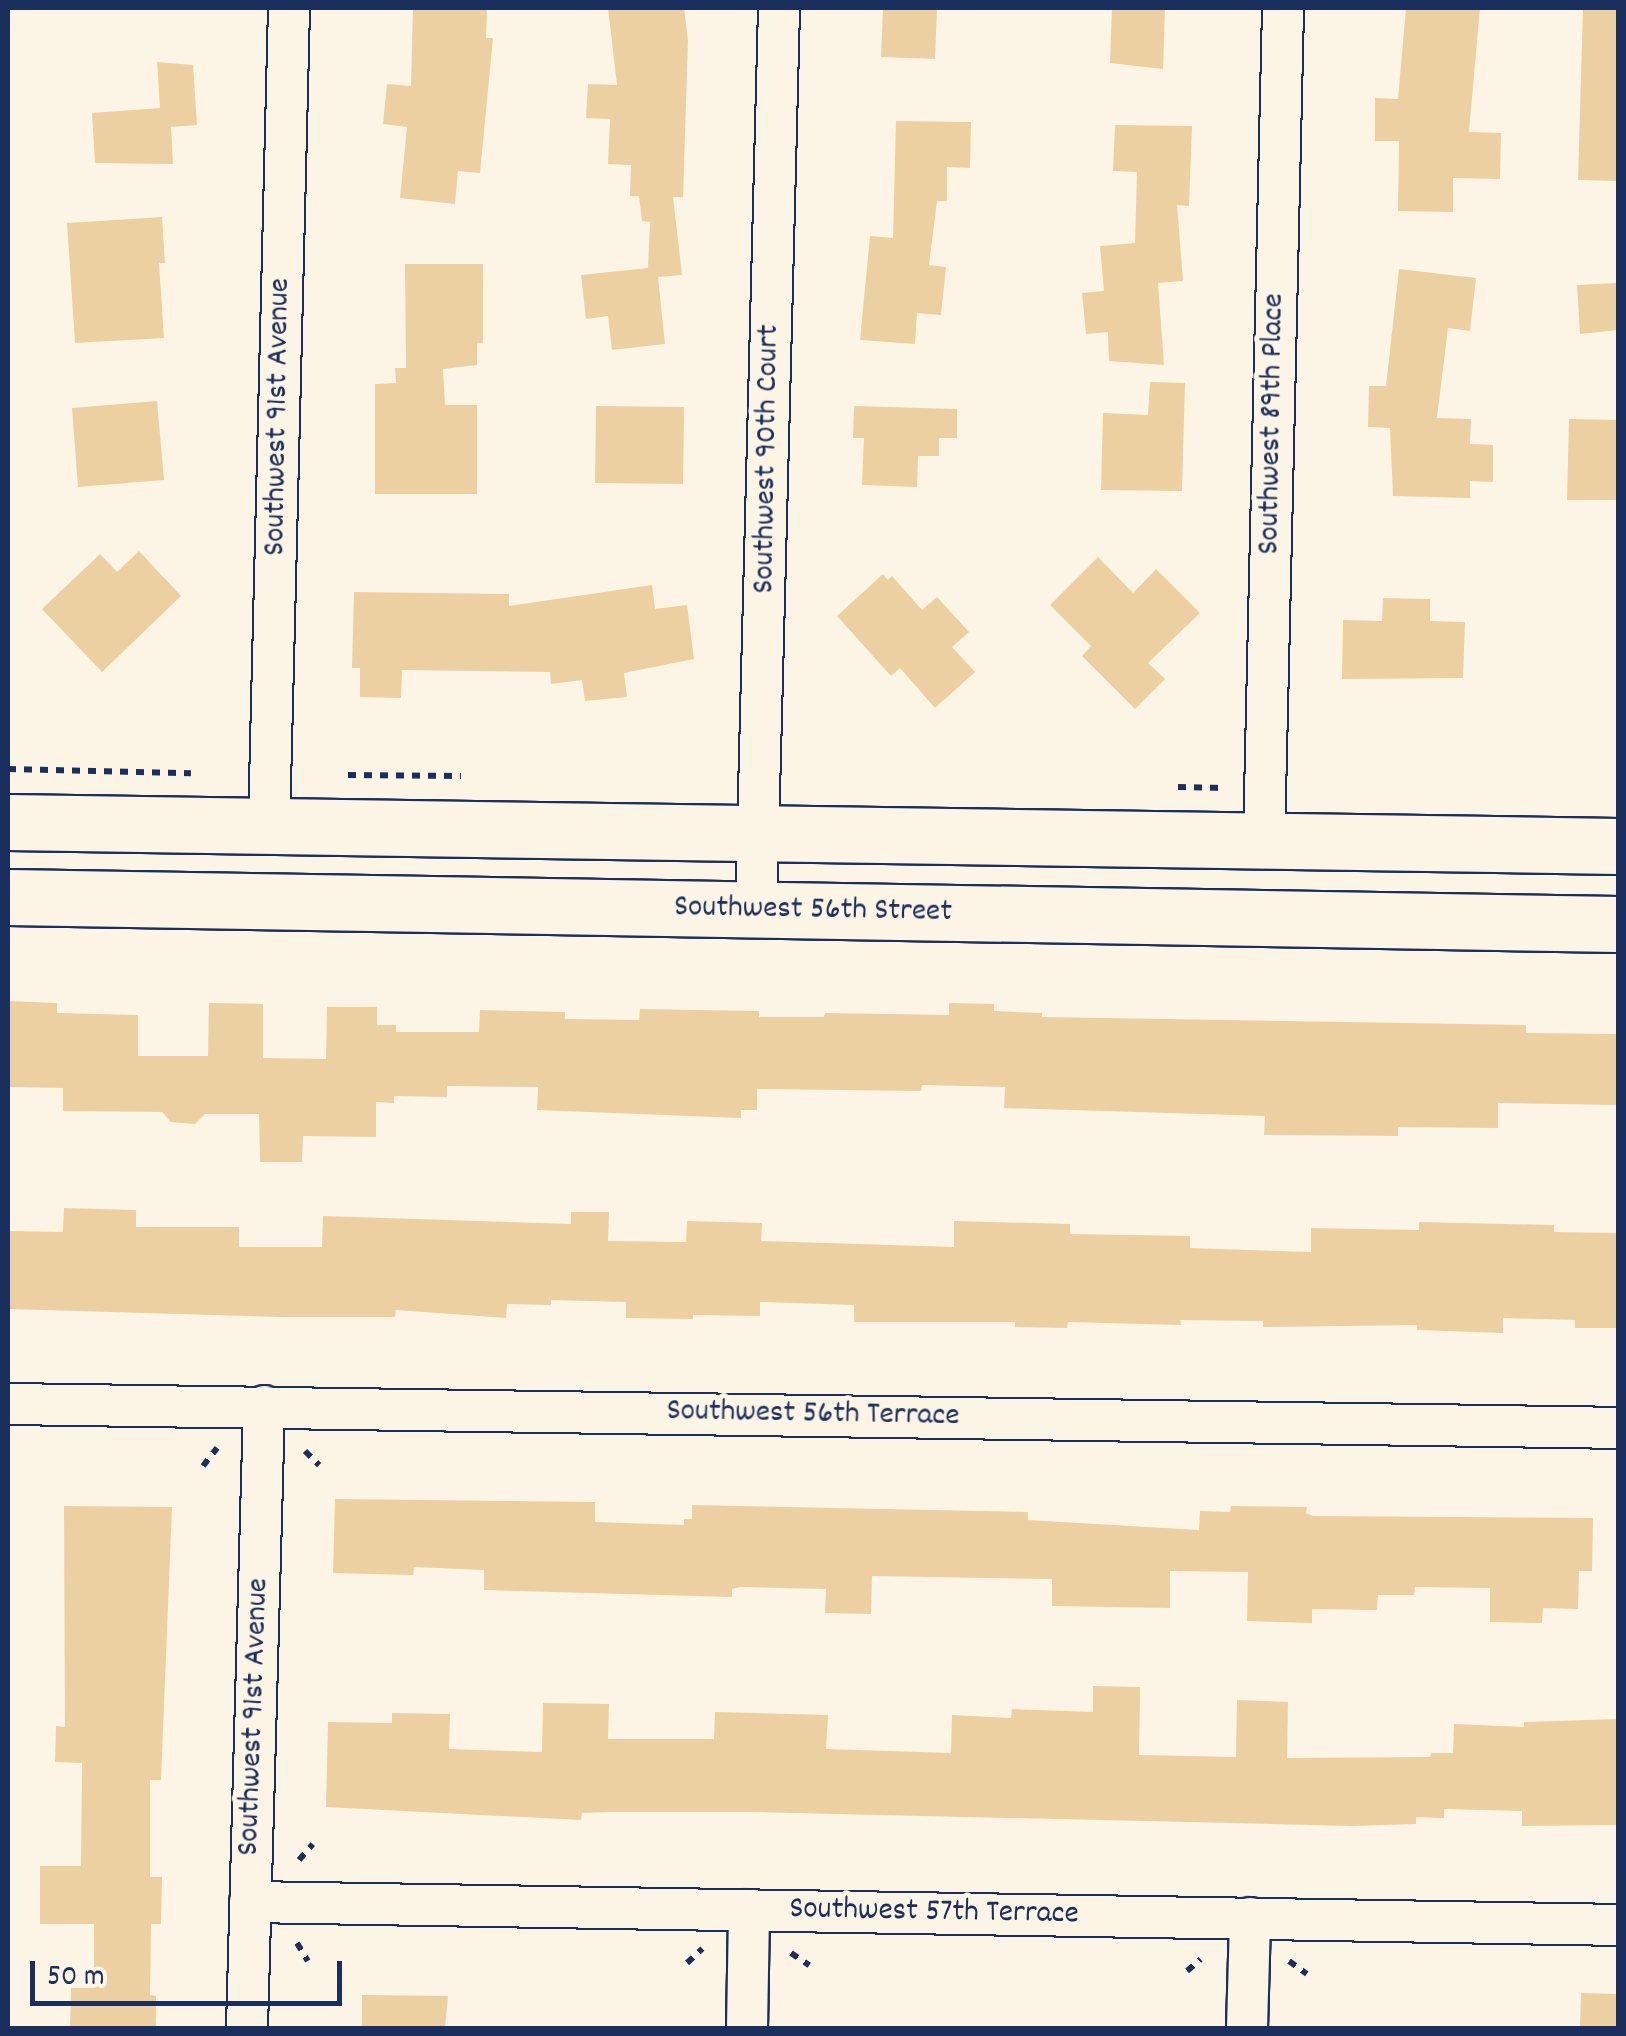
<!DOCTYPE html>
<style>
body{margin:0}
#map{position:relative;width:1626px;height:2036px;overflow:hidden;background:#fcf5e5;font-family:Dekko,sans-serif}
div>[style]{position:absolute}
.building>*{inset:0;background:#edd0a1}
.path>*{height:6px;margin-top:-3px;transform-origin:0;background:repeating-linear-gradient(90deg,#1b2f5e 0 8px,transparent 0 16px)}
.roads{filter:drop-shadow(2px 0 #1b2f5e) drop-shadow(-2px 0 #1b2f5e) drop-shadow(0 2px #1b2f5e) drop-shadow(0 -2px #1b2f5e)}
.minor>*{height:40px;margin:-20px;padding:0 20px;transform-origin:20px;border-radius:20px;background:#fcf5e5}
.secondary>*{height:55px;margin:-27.5px;padding:0 27.5px;transform-origin:27.5px;border-radius:27.5px;background:#fcf5e5}
span{translate:-50% -50%;white-space:nowrap;text-align:center;line-height:1.15;-webkit-text-stroke:10px #fcf5e5;paint-order:stroke}
.street-label{font-size:32px;color:#1b2f5e}
.frame{position:absolute;inset:0;border:10px solid #1b2f5e;pointer-events:none}
.scale{position:absolute;left:30px;top:1961px;width:312px;height:45px;box-sizing:border-box;border:5px solid #1b2f5e;border-top:0;padding-left:12px;font-size:30px;line-height:35px;white-space:nowrap;color:#1b2f5e;-webkit-text-stroke:8px #fcf5e5;paint-order:stroke}
</style>
<div id="map">
<div class="building">
<i style="clip-path:polygon(413px 8px,487px 8px,486px 38px,493px 38px,480px 173px,458px 171px,455px 204px,400px 198px,407px 127px,383px 124px,387px 84px,411px 86px)"></i>
<i style="clip-path:polygon(608px 8px,684px 8px,688px 40px,683px 197px,673px 197px,682px 275px,658px 277px,665px 344px,612px 350px,608px 316px,586px 319px,581px 275px,648px 268px,650px 222px,642px 221px,639px 196px,630px 196px,631px 165px,608px 164px,610px 119px,586px 118px,588px 84px,617px 85px)"></i>
<i style="clip-path:polygon(883px 8px,937px 8px,935px 59px,881px 57px)"></i>
<i style="clip-path:polygon(1112px 8px,1165px 8px,1163px 69px,1110px 63px)"></i>
<i style="clip-path:polygon(1406px 8px,1480px 8px,1469px 132px,1501px 133px,1500px 179px,1453px 178px,1453px 212px,1398px 211px,1399px 141px,1375px 141px,1375px 98px,1398px 99px)"></i>
<i style="clip-path:polygon(1583px 8px,1618px 8px,1618px 181px,1578px 180px)"></i>
<i style="clip-path:polygon(157px 62px,193px 65px,197px 125px,171px 127px,173px 164px,95px 163px,92px 113px,160px 108px)"></i>
<i style="clip-path:polygon(896px 121px,971px 122px,970px 168px,947px 167px,947px 201px,937px 201px,929px 265px,946px 267px,941px 315px,917px 313px,915px 344px,860px 340px,870px 236px,893px 238px)"></i>
<i style="clip-path:polygon(1115px 125px,1192px 126px,1189px 206px,1177px 205px,1183px 281px,1158px 283px,1164px 365px,1109px 361px,1108px 332px,1086px 334px,1082px 293px,1104px 291px,1100px 246px,1135px 243px,1137px 172px,1113px 171px)"></i>
<i style="clip-path:polygon(162px 217px,165px 263px,159px 263px,164px 338px,75px 343px,67px 223px)"></i>
<i style="clip-path:polygon(405px 264px,483px 264px,483px 343px,477px 343px,477px 365px,443px 369px,445px 405px,477px 405px,477px 494px,375px 494px,375px 384px,396px 383px,395px 368px,406px 368px)"></i>
<i style="clip-path:polygon(1399px 269px,1476px 278px,1470px 331px,1448px 328px,1437px 418px,1471px 419px,1470px 444px,1493px 445px,1493px 482px,1470px 481px,1470px 498px,1393px 496px,1390px 428px,1368px 427px,1369px 386px,1386px 386px)"></i>
<i style="clip-path:polygon(1618px 283px,1618px 330px,1580px 334px,1577px 285px)"></i>
<i style="clip-path:polygon(1150px 382px,1185px 383px,1182px 491px,1101px 490px,1103px 413px,1148px 415px)"></i>
<i style="clip-path:polygon(157px 401px,164px 480px,78px 487px,72px 408px)"></i>
<i style="clip-path:polygon(596px 406px,684px 407px,683px 484px,595px 483px)"></i>
<i style="clip-path:polygon(854px 406px,957px 409px,957px 438px,939px 438px,939px 456px,918px 456px,917px 487px,862px 485px,864px 438px,853px 438px)"></i>
<i style="clip-path:polygon(1569px 419px,1618px 420px,1618px 500px,1567px 500px)"></i>
<i style="clip-path:polygon(139px 551px,181px 596px,102px 672px,42px 609px,100px 554px,117px 572px)"></i>
<i style="clip-path:polygon(1098px 557px,1133px 593px,1156px 569px,1200px 613px,1148px 663px,1165px 679px,1135px 709px,1082px 656px,1091px 646px,1050px 605px)"></i>
<i style="clip-path:polygon(883px 574px,888px 580px,892px 576px,922px 610px,937px 597px,969px 632px,952px 647px,975px 672px,935px 708px,900px 668px,891px 676px,837px 616px)"></i>
<i style="clip-path:polygon(652px 585px,655px 609px,687px 605px,694px 659px,624px 673px,627px 697px,585px 701px,582px 680px,551px 684px,550px 672px,402px 670px,401px 698px,360px 697px,360px 668px,352px 668px,354px 592px,509px 594px,509px 606px)"></i>
<i style="clip-path:polygon(1383px 598px,1430px 599px,1430px 621px,1465px 622px,1463px 678px,1342px 679px,1343px 620px,1382px 621px)"></i>
<i style="clip-path:polygon(8px 1001px,57px 1003px,57px 1013px,138px 1015px,138px 1056px,208px 1056px,209px 1003px,263px 1004px,263px 1058px,326px 1059px,327px 1007px,377px 1007px,377px 1025px,396px 1025px,396px 1032px,479px 1032px,480px 1010px,565px 1012px,565px 1019px,639px 1020px,640px 1009px,759px 1011px,759px 1017px,824px 1017px,825px 1013px,949px 1015px,949px 1003px,994px 1004px,994px 1011px,1042px 1013px,1042px 1017px,1526px 1025px,1526px 1033px,1618px 1034px,1618px 1105px,1498px 1103px,1498px 1128px,1398px 1127px,1398px 1136px,1264px 1135px,1265px 1116px,1004px 1108px,1005px 1087px,922px 1085px,921px 1091px,757px 1089px,757px 1110px,741px 1110px,741px 1118px,537px 1110px,538px 1087px,447px 1086px,447px 1097px,394px 1096px,394px 1103px,376px 1102px,376px 1137px,303px 1136px,302px 1162px,260px 1162px,259px 1114px,205px 1114px,195px 1124px,171px 1122px,162px 1112px,63px 1111px,63px 1088px,8px 1087px)"></i>
<i style="clip-path:polygon(64px 1208px,136px 1210px,136px 1227px,239px 1227px,239px 1247px,322px 1247px,323px 1216px,571px 1224px,571px 1212px,609px 1212px,608px 1241px,686px 1242px,687px 1221px,724px 1222px,762px 1223px,761px 1241px,954px 1247px,954px 1221px,1070px 1224px,1070px 1234px,1190px 1236px,1190px 1248px,1311px 1252px,1311px 1228px,1419px 1230px,1419px 1222px,1554px 1225px,1554px 1232px,1618px 1233px,1618px 1328px,1575px 1328px,1575px 1320px,1503px 1318px,1503px 1333px,1417px 1330px,1417px 1325px,1263px 1327px,1263px 1321px,1180px 1320px,1181px 1325px,1068px 1322px,1067px 1328px,1015px 1327px,1015px 1322px,854px 1322px,854px 1305px,760px 1302px,760px 1316px,693px 1315px,693px 1319px,626px 1318px,626px 1302px,551px 1300px,551px 1305px,507px 1304px,506px 1318px,396px 1310px,395px 1317px,280px 1317px,8px 1309px,8px 1231px,63px 1232px)"></i>
<i style="clip-path:polygon(335px 1499px,595px 1502px,595px 1522px,684px 1525px,684px 1519px,692px 1519px,692px 1505px,1028px 1512px,1028px 1520px,1199px 1530px,1200px 1511px,1230px 1512px,1231px 1506px,1307px 1507px,1306px 1513px,1313px 1516px,1593px 1518px,1592px 1571px,1579px 1571px,1578px 1609px,1543px 1608px,1542px 1623px,1490px 1622px,1490px 1588px,1415px 1587px,1414px 1595px,1378px 1595px,1377px 1610px,1312px 1609px,1312px 1623px,1247px 1621px,1248px 1572px,1170px 1571px,1170px 1608px,1052px 1606px,1052px 1579px,872px 1576px,871px 1614px,825px 1613px,826px 1589px,740px 1587px,732px 1589px,732px 1597px,484px 1590px,484px 1570px,414px 1567px,413px 1575px,333px 1573px)"></i>
<i style="clip-path:polygon(64px 1506px,172px 1507px,161px 1780px,150px 1780px,150px 1877px,162px 1877px,161px 1924px,151px 1924px,150px 1995px,156px 1996px,156px 2028px,70px 2028px,71px 1988px,94px 1988px,94px 1924px,40px 1924px,40px 1866px,81px 1866px,82px 1763px,55px 1762px,56px 1726px,65px 1727px)"></i>
<i style="clip-path:polygon(1093px 1686px,1140px 1687px,1139px 1755px,1236px 1757px,1237px 1700px,1288px 1702px,1287px 1758px,1430px 1757px,1431px 1753px,1453px 1753px,1454px 1724px,1524px 1727px,1524px 1722px,1618px 1719px,1618px 1825px,1522px 1826px,1522px 1811px,1444px 1809px,1444px 1818px,1416px 1817px,1416px 1824px,1352px 1826px,756px 1812px,606px 1812px,582px 1813px,581px 1820px,326px 1807px,328px 1722px,392px 1723px,392px 1713px,450px 1714px,449px 1749px,542px 1752px,543px 1703px,609px 1704px,608px 1739px,714px 1739px,715px 1712px,828px 1715px,826px 1749px,951px 1753px,952px 1715px,1011px 1718px,1012px 1709px,1093px 1712px)"></i>
<i style="clip-path:polygon(1581px 1993px,1618px 1994px,1618px 2028px,1580px 2028px)"></i>
<i style="clip-path:polygon(362px 1995px,448px 1996px,445px 2028px,362px 2028px)"></i>
</div>
<div class="path">
<i style="left:8px;top:769px;width:183px;rotate:1.3deg"></i>
<i style="left:348px;top:775px;width:113px;rotate:0.5deg"></i>
<i style="left:1178px;top:787px;width:47px;rotate:1.2deg"></i>
<i style="left:305px;top:1451px;width:20px;rotate:45deg"></i>
<i style="left:203px;top:1466px;width:23px;rotate:-52deg"></i>
<i style="left:299px;top:1860px;width:21px;rotate:-49deg"></i>
<i style="left:297px;top:1943px;width:21px;rotate:59deg"></i>
<i style="left:791px;top:1953px;width:22px;rotate:34deg"></i>
<i style="left:1289px;top:1961px;width:22px;rotate:36deg"></i>
<i style="left:687px;top:1963px;width:21px;rotate:-43deg"></i>
<i style="left:1187px;top:1971px;width:18px;rotate:-41deg"></i>
</div>
<div class="roads">
<div class="minor">
<i style="left:269px;top:826px;width:818px;rotate:-88.6deg"></i>
<i style="left:1264px;top:840px;width:832px;rotate:-88.69deg"></i>
<i style="left:756px;top:911px;width:903px;rotate:-88.54deg"></i>
<i style="left:8px;top:1404px;width:1610px;rotate:0.85deg"></i>
<i style="left:250px;top:1902px;width:1368px;rotate:0.96deg"></i>
<i style="left:247px;top:2028px;width:622px;rotate:-88.43deg"></i>
<i style="left:747px;top:2028px;width:118px;rotate:-89deg"></i>
<i style="left:1247px;top:2028px;width:110px;rotate:-88.4deg"></i>
</div>
<div class="secondary">
<i style="left:8px;top:822px;width:1610px;rotate:0.85deg"></i>
<i style="left:8px;top:897px;width:1610px;rotate:0.96deg"></i>
</div>
</div>
<div class="street-label">
<span style="left:279px;top:417px;rotate:-89deg">Southwest 91st Avenue</span>
<span style="left:1273px;top:424px;rotate:-89deg">Southwest 89th Place</span>
<span style="left:768px;top:459px;rotate:-89deg">Southwest 90th Court</span>
<span style="left:813px;top:911px;rotate:1deg">Southwest 56th Street</span>
<span style="left:813px;top:1415px;rotate:1deg">Southwest 56th Terrace</span>
<span style="left:255px;top:1717px;rotate:-88deg">Southwest 91st Avenue</span>
<span style="left:934px;top:1913px;rotate:1deg">Southwest 57th Terrace</span>
</div>
<div class="frame"></div>
<div class="scale">50 m</div>
</div>
